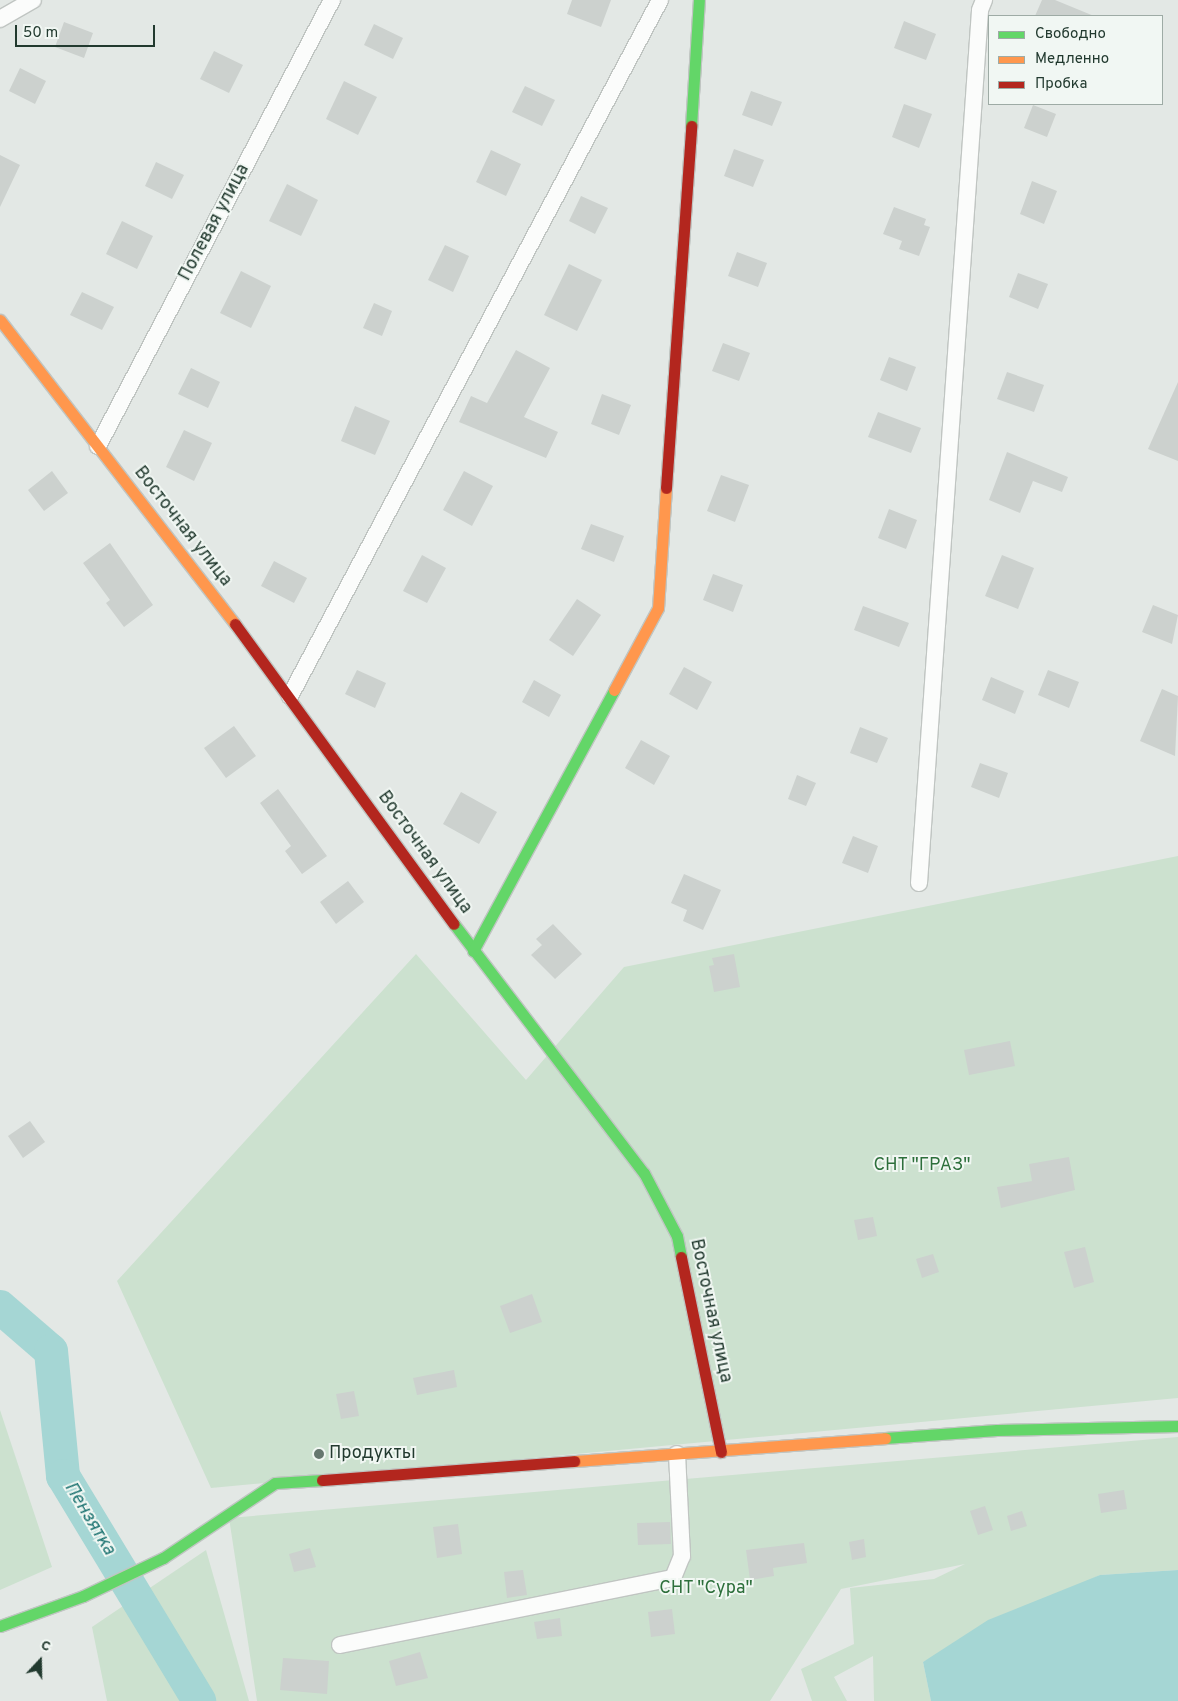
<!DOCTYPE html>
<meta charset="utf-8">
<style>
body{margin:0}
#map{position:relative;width:1178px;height:1701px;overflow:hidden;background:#e3e8e5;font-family:Overpass,sans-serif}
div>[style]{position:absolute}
.green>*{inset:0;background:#cce1cf}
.water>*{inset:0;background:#a5d6d4}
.river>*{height:34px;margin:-17px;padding:0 17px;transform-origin:17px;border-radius:17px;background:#a5d6d4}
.building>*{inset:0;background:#ccd1ce}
.roads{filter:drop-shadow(1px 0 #c0c5c2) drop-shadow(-1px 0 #c0c5c2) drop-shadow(0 1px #c0c5c2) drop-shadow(0 -1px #c0c5c2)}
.street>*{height:16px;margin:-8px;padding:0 8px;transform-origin:8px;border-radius:8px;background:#fbfcfb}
.fast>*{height:11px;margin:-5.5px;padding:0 5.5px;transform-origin:5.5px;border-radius:5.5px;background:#63d668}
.slow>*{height:11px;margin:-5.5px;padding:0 5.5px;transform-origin:5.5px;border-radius:5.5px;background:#ff974d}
.jam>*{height:11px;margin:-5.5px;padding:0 5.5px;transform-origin:5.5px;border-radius:5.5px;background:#b3261e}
.dots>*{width:14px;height:14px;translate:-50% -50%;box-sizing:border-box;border:2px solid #f1f7f3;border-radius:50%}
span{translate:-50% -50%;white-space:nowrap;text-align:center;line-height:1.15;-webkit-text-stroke:4px #f1f7f3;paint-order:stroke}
.street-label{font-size:18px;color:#223a2f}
.park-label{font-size:18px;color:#2d6f3b}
.poi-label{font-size:18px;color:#223a2f}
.left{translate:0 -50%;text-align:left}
.water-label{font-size:19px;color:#1e7472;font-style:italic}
.legend{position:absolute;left:988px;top:15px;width:175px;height:90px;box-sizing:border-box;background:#f1f7f3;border:1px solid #9eaba5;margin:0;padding:6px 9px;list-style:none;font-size:15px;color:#223a2f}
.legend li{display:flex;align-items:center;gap:10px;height:25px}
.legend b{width:25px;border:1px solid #9eaba5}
.north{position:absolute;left:15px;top:1636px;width:50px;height:50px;-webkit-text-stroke:4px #f1f7f3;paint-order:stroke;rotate:21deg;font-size:14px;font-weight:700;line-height:20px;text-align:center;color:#223a2f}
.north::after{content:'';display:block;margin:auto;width:18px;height:22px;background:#223a2f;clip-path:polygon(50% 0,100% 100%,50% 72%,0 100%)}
.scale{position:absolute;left:15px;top:25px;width:140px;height:22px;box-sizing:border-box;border:2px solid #223a2f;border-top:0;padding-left:6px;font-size:15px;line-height:18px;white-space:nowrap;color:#223a2f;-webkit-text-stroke:4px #f1f7f3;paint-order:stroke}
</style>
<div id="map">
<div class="green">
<i style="clip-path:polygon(1178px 856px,1178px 1398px,211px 1488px,117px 1281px,416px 954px,526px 1080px,624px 967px)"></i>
<i style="clip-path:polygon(0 1410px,52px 1567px,0 1590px)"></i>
<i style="clip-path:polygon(1178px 1437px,1178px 1570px,1100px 1575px,923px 1662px,931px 1701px,874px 1701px,873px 1656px,834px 1677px,847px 1701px,812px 1701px,801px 1669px,854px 1644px,850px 1588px,934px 1579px,965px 1564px,841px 1589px,770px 1701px,257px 1701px,229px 1518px)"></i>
<i style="clip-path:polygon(206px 1550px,249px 1701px,107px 1701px,92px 1627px)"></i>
</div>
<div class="water">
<i style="clip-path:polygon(1178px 1570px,1178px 1701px,931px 1701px,923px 1662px,988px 1620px,1100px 1575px)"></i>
</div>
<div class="river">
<i style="left:0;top:1307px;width:67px;rotate:40.8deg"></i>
<i style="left:51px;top:1351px;width:126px;rotate:84.5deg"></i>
<i style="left:63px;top:1476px;width:263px;rotate:58.8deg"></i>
</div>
<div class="building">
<i style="clip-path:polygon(572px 0,611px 0,601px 27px,567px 14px)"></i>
<i style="clip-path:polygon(1042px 0,1055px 0,1094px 16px,1035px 16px)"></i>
<i style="clip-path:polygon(904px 21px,936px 34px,926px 60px,894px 48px)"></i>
<i style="clip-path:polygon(64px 22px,93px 33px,84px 58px,55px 47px)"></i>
<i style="clip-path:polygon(374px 24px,403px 38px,393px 59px,364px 45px)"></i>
<i style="clip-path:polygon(214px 51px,243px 65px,229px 93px,200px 79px)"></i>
<i style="clip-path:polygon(20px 68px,46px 81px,35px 104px,9px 91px)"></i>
<i style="clip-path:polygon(344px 81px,377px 97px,358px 135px,326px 119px)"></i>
<i style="clip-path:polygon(525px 86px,555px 100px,542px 126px,512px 112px)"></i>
<i style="clip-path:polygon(751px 91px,782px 102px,772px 126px,742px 115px)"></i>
<i style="clip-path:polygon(904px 104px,932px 114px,919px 148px,892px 137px)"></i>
<i style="clip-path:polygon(1033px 105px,1056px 114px,1047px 137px,1024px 128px)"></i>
<i style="clip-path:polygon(734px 149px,764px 160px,753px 187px,724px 176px)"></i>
<i style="clip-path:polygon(491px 150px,521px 164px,506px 196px,476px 182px)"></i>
<i style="clip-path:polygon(0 155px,20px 165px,0 207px)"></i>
<i style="clip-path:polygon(156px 162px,184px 175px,172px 199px,145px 186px)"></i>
<i style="clip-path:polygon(1032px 181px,1057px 191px,1044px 224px,1020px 214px)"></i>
<i style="clip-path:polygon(287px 184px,318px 200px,301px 236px,269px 221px)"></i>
<i style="clip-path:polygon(581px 196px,608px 208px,595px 234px,569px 221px)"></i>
<i style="clip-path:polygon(894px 207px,926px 219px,924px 225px,930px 227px,919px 256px,899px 249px,902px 241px,883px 234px)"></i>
<i style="clip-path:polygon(122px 221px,153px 236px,137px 269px,106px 254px)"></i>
<i style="clip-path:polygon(445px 245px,469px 256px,453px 292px,428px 280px)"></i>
<i style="clip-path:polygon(737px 252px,767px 263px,758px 287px,728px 276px)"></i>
<i style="clip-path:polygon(569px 264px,602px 280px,577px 331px,544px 315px)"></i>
<i style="clip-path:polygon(241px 271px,271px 286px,251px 328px,220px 313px)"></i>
<i style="clip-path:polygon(1018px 273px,1048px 284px,1038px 309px,1009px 297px)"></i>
<i style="clip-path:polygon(82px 292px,114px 307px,102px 330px,70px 315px)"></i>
<i style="clip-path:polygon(374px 303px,392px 311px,382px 336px,363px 328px)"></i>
<i style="clip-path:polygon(723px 343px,750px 353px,739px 381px,712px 371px)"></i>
<i style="clip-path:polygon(516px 350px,550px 368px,524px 417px,558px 432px,546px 458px,459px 422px,471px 396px,487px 403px)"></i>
<i style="clip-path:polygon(889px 357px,916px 367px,907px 391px,880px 380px)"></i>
<i style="clip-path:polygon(191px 368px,220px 382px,208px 408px,178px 394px)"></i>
<i style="clip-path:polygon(1007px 372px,1044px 385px,1034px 412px,997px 399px)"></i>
<i style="clip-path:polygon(1178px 382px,1178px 461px,1148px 449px)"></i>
<i style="clip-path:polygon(602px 394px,631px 405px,619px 435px,591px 424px)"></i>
<i style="clip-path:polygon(355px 406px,390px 421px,375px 455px,341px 441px)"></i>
<i style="clip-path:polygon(878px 412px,921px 428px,911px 453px,868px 437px)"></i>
<i style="clip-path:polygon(184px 430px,212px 443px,194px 481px,166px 467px)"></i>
<i style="clip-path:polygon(1007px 452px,1068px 477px,1062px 492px,1033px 481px,1020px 513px,989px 500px)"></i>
<i style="clip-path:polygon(52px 471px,68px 493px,44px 511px,28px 490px)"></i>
<i style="clip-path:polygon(464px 471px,493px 486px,472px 526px,443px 510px)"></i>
<i style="clip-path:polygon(721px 475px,749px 485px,735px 522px,707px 511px)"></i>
<i style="clip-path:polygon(889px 509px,917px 520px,906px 549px,878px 538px)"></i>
<i style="clip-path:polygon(591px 524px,624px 536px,614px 562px,581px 549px)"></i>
<i style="clip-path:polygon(110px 543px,153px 605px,124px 627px,106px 603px,110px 600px,83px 563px)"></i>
<i style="clip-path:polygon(422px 555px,446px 568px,427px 603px,403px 591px)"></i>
<i style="clip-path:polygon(1002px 555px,1034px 568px,1018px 609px,985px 596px)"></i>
<i style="clip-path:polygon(274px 561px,307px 578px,294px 603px,261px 586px)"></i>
<i style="clip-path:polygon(713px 574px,743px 585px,733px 612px,703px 600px)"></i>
<i style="clip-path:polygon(577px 599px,601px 615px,573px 656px,549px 640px)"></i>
<i style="clip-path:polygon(1153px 605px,1178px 615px,1172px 644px,1142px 632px)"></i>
<i style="clip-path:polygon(863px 606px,909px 623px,899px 647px,854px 630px)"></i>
<i style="clip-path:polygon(684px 667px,712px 682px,697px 710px,669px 694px)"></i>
<i style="clip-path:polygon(357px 670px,386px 683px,375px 708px,345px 694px)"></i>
<i style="clip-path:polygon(1048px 670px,1079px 682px,1069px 708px,1038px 695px)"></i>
<i style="clip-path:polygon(991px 677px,1024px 691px,1015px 714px,982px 700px)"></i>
<i style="clip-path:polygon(534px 680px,561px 695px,549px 717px,522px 702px)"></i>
<i style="clip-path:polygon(1162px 689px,1178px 696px,1175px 756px,1140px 741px)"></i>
<i style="clip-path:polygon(234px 726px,256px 756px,226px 778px,204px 748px)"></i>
<i style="clip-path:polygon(860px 727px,888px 738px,877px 763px,850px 753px)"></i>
<i style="clip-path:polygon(641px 740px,670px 756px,654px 785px,625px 768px)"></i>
<i style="clip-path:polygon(980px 763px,1008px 773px,999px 798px,971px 787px)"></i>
<i style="clip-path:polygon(797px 775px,816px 783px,806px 806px,788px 799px)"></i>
<i style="clip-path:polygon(278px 789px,327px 856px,302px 874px,285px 851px,291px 846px,260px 803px)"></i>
<i style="clip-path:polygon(461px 792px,497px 812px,479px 844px,443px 824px)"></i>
<i style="clip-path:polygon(853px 836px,878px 846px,868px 873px,842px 863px)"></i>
<i style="clip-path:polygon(684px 874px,721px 890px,703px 930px,683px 921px,687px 910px,671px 903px)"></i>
<i style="clip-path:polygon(348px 881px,364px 902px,336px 924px,320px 902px)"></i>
<i style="clip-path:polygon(553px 924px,582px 954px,555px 979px,531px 955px,542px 945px,536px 939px)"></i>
<i style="clip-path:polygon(734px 954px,740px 987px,714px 992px,709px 966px,714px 965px,712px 958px)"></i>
<i style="clip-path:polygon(1010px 1041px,1015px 1066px,969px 1075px,964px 1050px)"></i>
<i style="clip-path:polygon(30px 1121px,45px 1142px,23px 1158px,8px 1136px)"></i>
<i style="clip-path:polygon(1069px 1157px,1075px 1190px,1001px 1208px,997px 1187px,1032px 1181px,1029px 1164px)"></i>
<i style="clip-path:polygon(873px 1217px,877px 1236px,858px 1240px,854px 1220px)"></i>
<i style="clip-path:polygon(1085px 1247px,1094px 1282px,1074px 1288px,1064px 1252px)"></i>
<i style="clip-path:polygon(933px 1254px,939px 1272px,922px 1278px,916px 1259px)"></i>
<i style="clip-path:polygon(532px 1294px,542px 1322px,510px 1333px,500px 1306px)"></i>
<i style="clip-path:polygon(454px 1370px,457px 1387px,417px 1395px,413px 1378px)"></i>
<i style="clip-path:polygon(354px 1391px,359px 1416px,341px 1419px,336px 1394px)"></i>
<i style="clip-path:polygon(1124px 1490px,1127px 1509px,1101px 1513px,1098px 1494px)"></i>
<i style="clip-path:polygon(985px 1506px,993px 1530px,978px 1535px,970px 1511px)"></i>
<i style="clip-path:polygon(1022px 1511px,1027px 1526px,1011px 1531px,1007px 1516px)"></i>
<i style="clip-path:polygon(670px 1522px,671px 1544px,638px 1545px,637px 1523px)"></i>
<i style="clip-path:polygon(458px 1524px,462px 1554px,437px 1558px,433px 1527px)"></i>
<i style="clip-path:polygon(864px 1539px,866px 1557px,852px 1560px,849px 1542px)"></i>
<i style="clip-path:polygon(804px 1543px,807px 1563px,773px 1568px,774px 1576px,750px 1580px,746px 1550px)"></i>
<i style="clip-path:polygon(310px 1548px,316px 1567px,294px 1572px,289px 1554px)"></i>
<i style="clip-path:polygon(523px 1570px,527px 1595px,507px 1598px,504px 1572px)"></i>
<i style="clip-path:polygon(672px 1609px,675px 1634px,651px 1637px,648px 1612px)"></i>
<i style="clip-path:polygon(560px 1618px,562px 1636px,537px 1639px,534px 1622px)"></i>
<i style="clip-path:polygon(420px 1652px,428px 1678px,396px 1686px,389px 1661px)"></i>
<i style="clip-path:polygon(283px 1658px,329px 1661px,327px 1694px,280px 1690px)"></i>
</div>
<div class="roads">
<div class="street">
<i style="left:0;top:19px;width:38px;rotate:-30deg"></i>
<i style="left:98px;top:446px;width:504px;rotate:-62.32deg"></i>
<i style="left:290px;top:696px;width:788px;rotate:-62deg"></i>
<i style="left:919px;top:883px;width:875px;rotate:-86deg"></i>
<i style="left:980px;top:10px;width:11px;rotate:-68deg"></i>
<i style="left:340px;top:1645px;width:340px;rotate:-11.4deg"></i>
<i style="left:673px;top:1578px;width:24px;rotate:-68deg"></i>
<i style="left:682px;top:1556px;width:102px;rotate:-92.8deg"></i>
</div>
<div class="fast">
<i style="left:691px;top:126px;width:126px;rotate:-86.4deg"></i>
<i style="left:454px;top:924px;width:313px;rotate:52.7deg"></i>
<i style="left:644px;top:1173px;width:71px;rotate:62.4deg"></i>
<i style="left:677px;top:1236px;width:21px;rotate:79deg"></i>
<i style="left:473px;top:951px;width:297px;rotate:-61.6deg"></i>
<i style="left:885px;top:1438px;width:112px;rotate:-4.1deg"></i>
<i style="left:997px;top:1430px;width:181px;rotate:-1.3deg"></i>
<i style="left:0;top:1626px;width:88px;rotate:-19.9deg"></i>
<i style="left:83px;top:1596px;width:89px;rotate:-25.4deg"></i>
<i style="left:163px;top:1558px;width:135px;rotate:-33.8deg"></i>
<i style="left:275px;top:1483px;width:47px;rotate:-3.7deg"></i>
</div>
<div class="slow">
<i style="left:0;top:320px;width:384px;rotate:52.3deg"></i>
<i style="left:614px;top:690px;width:93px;rotate:-61.8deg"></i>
<i style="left:658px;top:608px;width:120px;rotate:-86.2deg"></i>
<i style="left:574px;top:1461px;width:312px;rotate:-4.2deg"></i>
</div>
<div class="jam">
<i style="left:666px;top:488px;width:363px;rotate:-86deg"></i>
<i style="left:235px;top:624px;width:371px;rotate:53.9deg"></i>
<i style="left:681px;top:1257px;width:199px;rotate:78.4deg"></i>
<i style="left:322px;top:1480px;width:253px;rotate:-4.3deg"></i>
</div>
</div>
<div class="dots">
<i style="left:319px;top:1454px;background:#66776f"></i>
</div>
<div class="street-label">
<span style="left:215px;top:223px;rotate:-62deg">Полевая улица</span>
<span style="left:182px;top:527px;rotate:52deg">Восточная улица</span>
<span style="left:424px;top:853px;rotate:54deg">Восточная улица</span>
<span style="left:710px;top:1311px;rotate:78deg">Восточная улица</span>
</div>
<div class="park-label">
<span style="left:922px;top:1166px">СНТ "ГРАЗ"</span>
<span style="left:706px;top:1589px">СНТ "Сура"</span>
</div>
<div class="poi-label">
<span class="left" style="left:329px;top:1454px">Продукты</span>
</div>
<div class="water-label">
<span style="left:89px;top:1519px;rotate:59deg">Пензятка</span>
</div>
<ul class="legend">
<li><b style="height:6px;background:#63d668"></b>Свободно</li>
<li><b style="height:6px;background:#ff974d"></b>Медленно</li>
<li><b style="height:6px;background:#b3261e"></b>Пробка</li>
</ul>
<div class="north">С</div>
<div class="scale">50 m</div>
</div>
